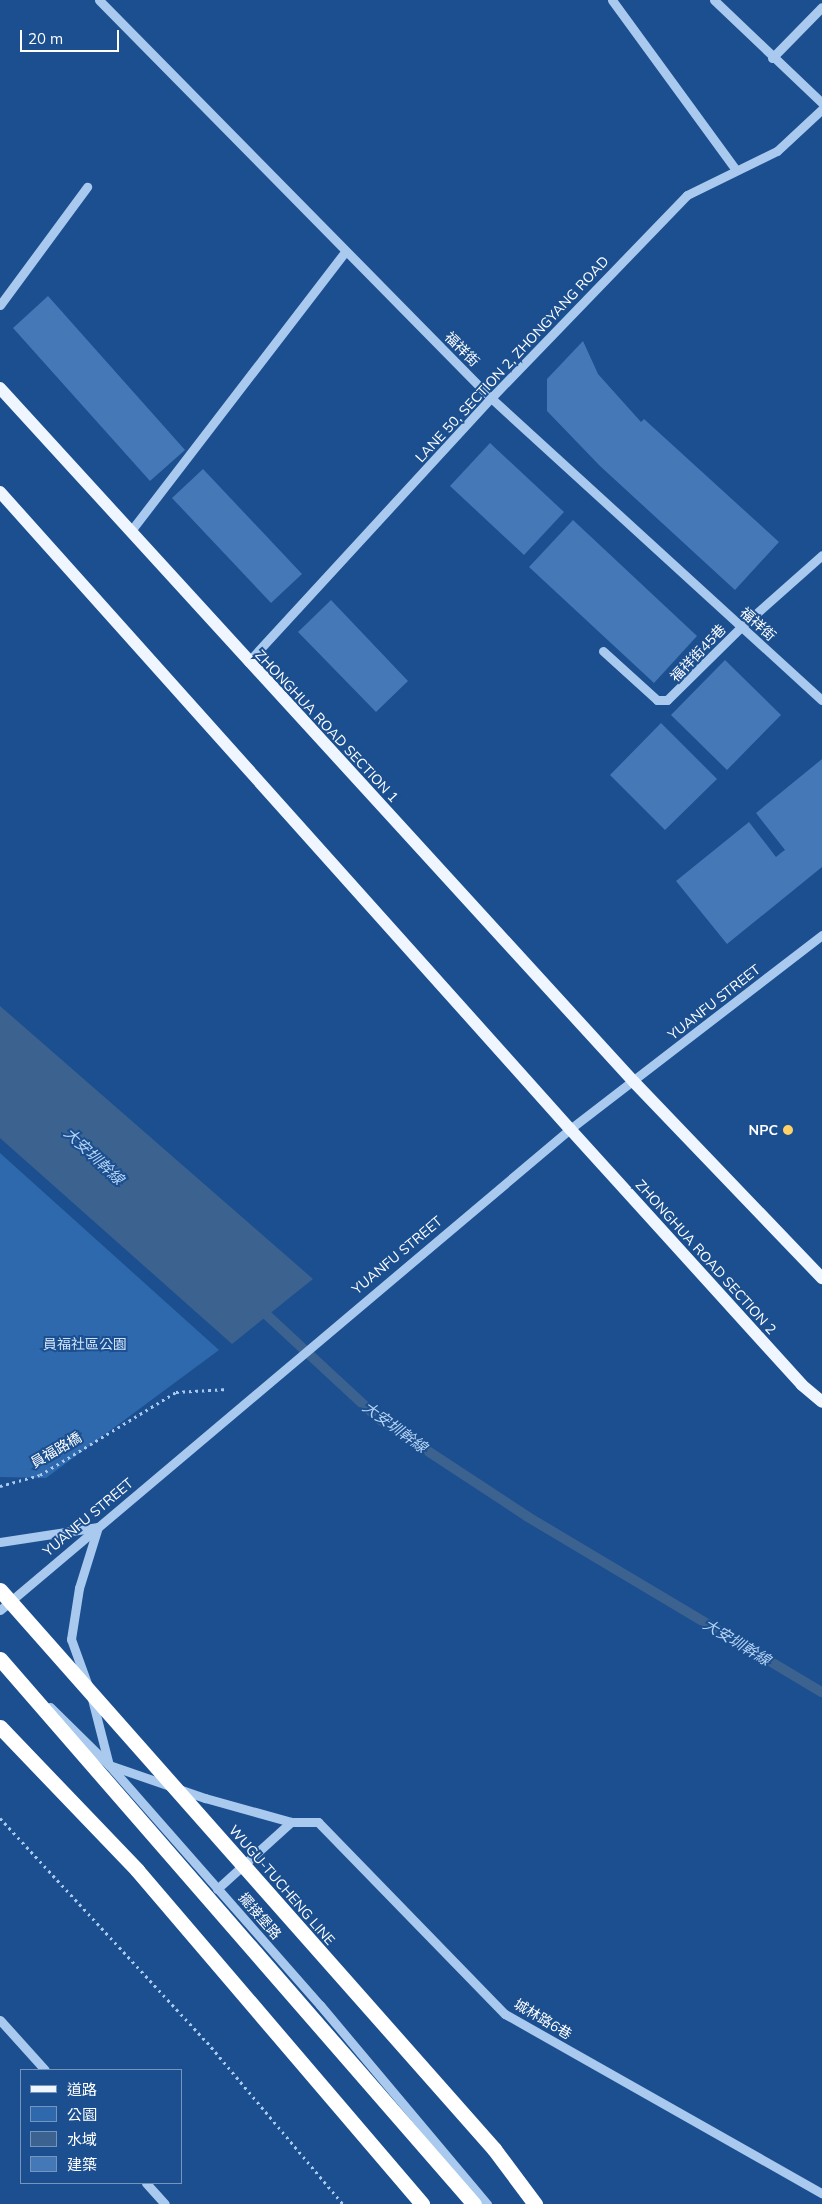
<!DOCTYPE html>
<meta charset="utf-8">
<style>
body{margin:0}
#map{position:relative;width:822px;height:2204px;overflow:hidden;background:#1b4f8f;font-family:Mulish,"Noto Sans TC",sans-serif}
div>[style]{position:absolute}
.green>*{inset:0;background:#2e69ad}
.water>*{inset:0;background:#3c6290}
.stream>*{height:10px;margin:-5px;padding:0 5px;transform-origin:5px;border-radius:5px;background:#3c6290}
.building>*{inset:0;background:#4478b7}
.path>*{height:3px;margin-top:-1.5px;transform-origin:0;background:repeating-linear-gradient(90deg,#a9c9ee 0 2.5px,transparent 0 6.5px)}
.minor>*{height:9px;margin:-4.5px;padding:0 4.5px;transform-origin:4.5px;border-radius:4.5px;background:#a9c9ee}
.major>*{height:12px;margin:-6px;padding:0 6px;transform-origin:6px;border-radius:6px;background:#f0f6ff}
.highway>*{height:15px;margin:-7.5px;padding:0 7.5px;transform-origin:7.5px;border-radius:7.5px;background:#fff}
.highway-bridge>*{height:15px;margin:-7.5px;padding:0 7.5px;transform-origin:7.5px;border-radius:7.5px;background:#fff}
.dots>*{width:14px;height:14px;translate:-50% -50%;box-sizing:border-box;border:2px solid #1b4f8f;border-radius:50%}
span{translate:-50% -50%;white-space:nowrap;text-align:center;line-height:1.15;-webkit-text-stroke:4px #1b4f8f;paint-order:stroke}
.street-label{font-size:14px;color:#fff}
.poi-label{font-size:14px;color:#fff;font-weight:700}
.right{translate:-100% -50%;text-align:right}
.park-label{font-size:14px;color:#cfe3fa}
.water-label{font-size:15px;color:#b5d3f5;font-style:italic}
.legend{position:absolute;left:20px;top:2069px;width:162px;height:115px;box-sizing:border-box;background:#1b4f8f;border:1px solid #7695bc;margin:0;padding:6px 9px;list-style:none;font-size:15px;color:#fff}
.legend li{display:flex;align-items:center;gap:10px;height:25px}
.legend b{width:25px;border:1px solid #7695bc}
.scale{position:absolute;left:20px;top:30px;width:99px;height:22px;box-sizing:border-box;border:2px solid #fff;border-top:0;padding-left:6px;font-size:15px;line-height:18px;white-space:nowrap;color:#fff;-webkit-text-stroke:4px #1b4f8f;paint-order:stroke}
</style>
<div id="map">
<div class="green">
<i style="clip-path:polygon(0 1153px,219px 1350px,46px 1478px,0 1477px)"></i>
</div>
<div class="water">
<i style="clip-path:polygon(0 1006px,313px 1279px,232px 1344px,0 1138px)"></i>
</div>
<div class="stream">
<i style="left:257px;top:1306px;width:166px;rotate:42.8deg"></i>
<i style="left:379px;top:1419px;width:178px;rotate:33.3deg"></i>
<i style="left:528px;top:1517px;width:342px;rotate:30.8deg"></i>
</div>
<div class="building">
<i style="clip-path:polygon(48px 296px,185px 450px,150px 481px,13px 328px)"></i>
<i style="clip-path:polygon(583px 341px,598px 374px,641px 422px,644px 419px,779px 542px,735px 590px,600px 466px,547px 411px,547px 379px)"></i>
<i style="clip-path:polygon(490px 443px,564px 512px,524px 555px,450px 486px)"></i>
<i style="clip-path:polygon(203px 469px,302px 574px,271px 603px,172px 498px)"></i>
<i style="clip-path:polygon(573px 520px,697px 636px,654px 683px,529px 567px)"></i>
<i style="clip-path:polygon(331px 600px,408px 681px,376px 712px,298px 632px)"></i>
<i style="clip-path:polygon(725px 660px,781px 715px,727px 770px,671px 715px)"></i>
<i style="clip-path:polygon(661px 723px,717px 779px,665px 830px,610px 775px)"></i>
<i style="clip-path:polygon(822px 759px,822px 867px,727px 944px,676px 881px,749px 822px,776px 857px,782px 852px,785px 850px,756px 813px)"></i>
</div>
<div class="path">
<i style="left:0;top:1486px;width:41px;rotate:-15.4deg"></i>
<i style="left:40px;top:1475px;width:159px;rotate:-31.4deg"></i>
<i style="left:176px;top:1392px;width:52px;rotate:-3.3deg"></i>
<i style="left:0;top:1818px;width:305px;rotate:47.3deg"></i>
<i style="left:207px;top:2042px;width:212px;rotate:50deg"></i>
</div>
<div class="minor">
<i style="left:99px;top:0;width:559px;rotate:45.44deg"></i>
<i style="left:491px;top:398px;width:448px;rotate:42.4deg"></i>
<i style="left:612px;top:0;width:210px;rotate:53.9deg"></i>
<i style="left:714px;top:0;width:149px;rotate:43.6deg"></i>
<i style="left:772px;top:58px;width:71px;rotate:-45.6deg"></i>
<i style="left:0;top:305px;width:147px;rotate:-53.6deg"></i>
<i style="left:130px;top:532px;width:354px;rotate:-52.5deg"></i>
<i style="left:603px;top:651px;width:73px;rotate:42.2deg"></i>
<i style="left:657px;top:700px;width:10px"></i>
<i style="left:667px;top:700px;width:104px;rotate:-44.6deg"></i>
<i style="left:741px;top:627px;width:108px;rotate:-41.6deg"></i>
<i style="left:248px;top:662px;width:359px;rotate:-47.4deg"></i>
<i style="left:491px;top:398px;width:282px;rotate:-46deg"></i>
<i style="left:687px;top:195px;width:100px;rotate:-26.1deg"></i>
<i style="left:777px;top:151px;width:62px;rotate:-43deg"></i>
<i style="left:0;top:1542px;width:99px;rotate:-8.7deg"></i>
<i style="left:98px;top:1527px;width:64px;rotate:107.3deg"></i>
<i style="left:79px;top:1588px;width:52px;rotate:98.9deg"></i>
<i style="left:71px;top:1639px;width:50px;rotate:70.1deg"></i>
<i style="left:0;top:1610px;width:746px;rotate:-40.16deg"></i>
<i style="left:570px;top:1129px;width:318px;rotate:-37.6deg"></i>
<i style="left:92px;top:1699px;width:68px;rotate:75.6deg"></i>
<i style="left:109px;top:1765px;width:102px;rotate:19deg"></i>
<i style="left:205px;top:1798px;width:89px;rotate:15.6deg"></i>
<i style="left:291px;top:1822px;width:27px"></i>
<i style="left:318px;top:1822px;width:268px;rotate:45.8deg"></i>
<i style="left:505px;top:2014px;width:364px;rotate:29.5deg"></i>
<i style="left:50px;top:1707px;width:83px;rotate:44.5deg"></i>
<i style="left:109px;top:1765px;width:320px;rotate:48.7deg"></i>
<i style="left:320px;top:2005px;width:260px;rotate:50deg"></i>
<i style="left:217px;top:1889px;width:100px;rotate:-42.2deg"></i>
<i style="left:0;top:2020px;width:67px;rotate:48deg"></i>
<i style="left:146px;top:2183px;width:28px;rotate:48deg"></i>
</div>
<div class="major">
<i style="left:0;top:388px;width:940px;rotate:47.59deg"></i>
<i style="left:634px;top:1082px;width:272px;rotate:46.2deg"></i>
<i style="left:0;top:492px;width:855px;rotate:48.18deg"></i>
<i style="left:570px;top:1129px;width:345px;rotate:47.8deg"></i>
<i style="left:802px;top:1385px;width:26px;rotate:40deg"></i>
</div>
<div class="highway">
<i style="left:0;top:1659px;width:722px;rotate:48.99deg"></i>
<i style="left:0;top:1727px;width:198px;rotate:46.2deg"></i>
<i style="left:137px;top:1870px;width:439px;rotate:49.5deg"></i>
</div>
<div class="highway-bridge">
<i style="left:0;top:1590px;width:746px;rotate:48.53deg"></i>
<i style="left:494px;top:2149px;width:69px;rotate:53.3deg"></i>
</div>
<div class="dots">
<i style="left:788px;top:1130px;background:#ffd166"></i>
</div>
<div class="street-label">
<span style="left:462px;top:349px;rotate:45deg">福祥街</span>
<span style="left:512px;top:359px;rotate:-47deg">LANE 50, SECTION 2, ZHONGYANG ROAD</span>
<span style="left:758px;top:624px;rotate:42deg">福祥街</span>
<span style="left:698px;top:653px;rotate:-46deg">福祥街45巷</span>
<span style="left:327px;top:726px;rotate:47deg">ZHONGHUA ROAD SECTION 1</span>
<span style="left:714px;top:1002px;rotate:-38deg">YUANFU STREET</span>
<span style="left:397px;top:1255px;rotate:-40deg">YUANFU STREET</span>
<span style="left:706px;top:1257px;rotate:48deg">ZHONGHUA ROAD SECTION 2</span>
<span style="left:56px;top:1450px;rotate:-30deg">員福路橋</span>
<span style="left:88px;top:1517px;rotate:-40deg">YUANFU STREET</span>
<span style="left:282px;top:1885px;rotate:49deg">WUGU-TUCHENG LINE</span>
<span style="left:260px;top:1916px;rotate:49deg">擺接堡路</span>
<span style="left:543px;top:2019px;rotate:31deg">城林路6巷</span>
</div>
<div class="poi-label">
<span class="right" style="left:778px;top:1130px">NPC</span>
</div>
<div class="park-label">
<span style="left:85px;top:1344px">員福社區公園</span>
</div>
<div class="water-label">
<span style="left:94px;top:1156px;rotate:43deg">大安圳幹線</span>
<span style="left:395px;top:1427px;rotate:36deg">大安圳幹線</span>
<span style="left:737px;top:1642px;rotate:31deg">大安圳幹線</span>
</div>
<ul class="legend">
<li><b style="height:6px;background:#f0f6ff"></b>道路</li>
<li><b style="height:14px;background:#2e69ad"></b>公園</li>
<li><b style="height:14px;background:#3c6290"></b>水域</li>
<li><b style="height:14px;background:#4478b7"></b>建築</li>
</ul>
<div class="scale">20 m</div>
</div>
